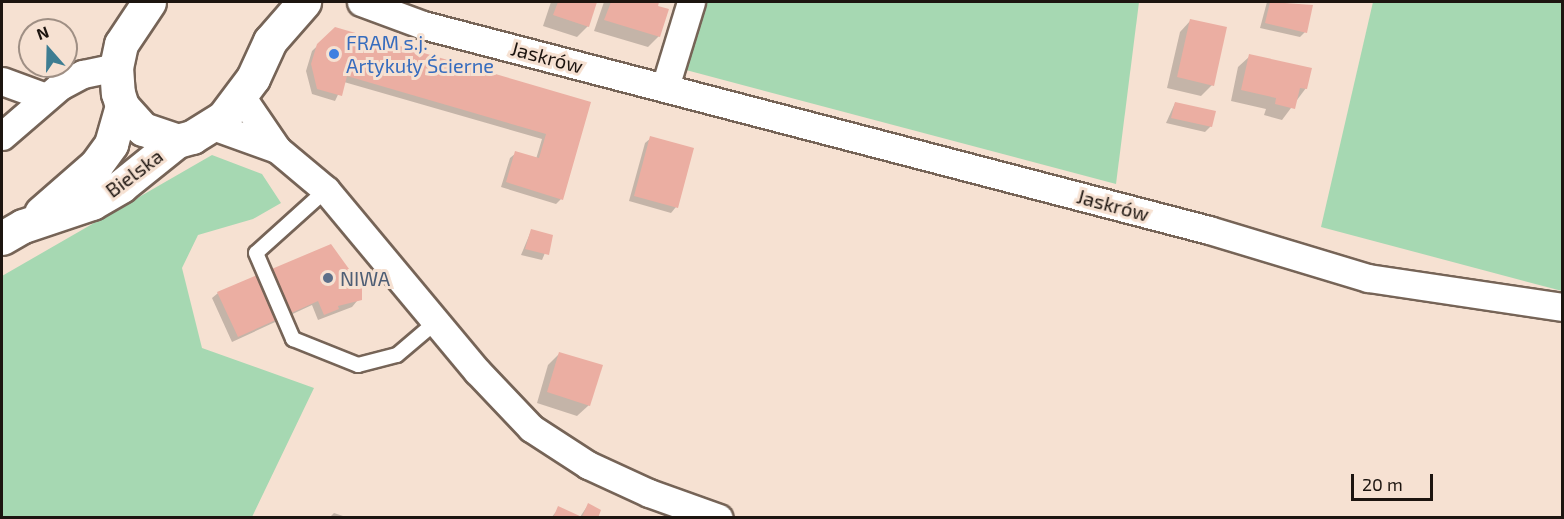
<!DOCTYPE html>
<meta charset="utf-8">
<style>
body{margin:0}
#map{position:relative;width:1564px;height:519px;overflow:hidden;background:#f6e1d2;font-family:"Exo 2",sans-serif}
div>[style]{position:absolute}
.green>*{inset:0;background:#a6d8b2}
.shadow>*{inset:0;background:#0003}
.building>*{inset:0;background:#ebaea2}
.roads{filter:drop-shadow(2px 0 #766457) drop-shadow(-2px 0 #766457) drop-shadow(0 2px #766457) drop-shadow(0 -2px #766457)}
.lane>*{height:14px;margin:-7px;padding:0 7px;transform-origin:7px;border-radius:7px;background:#fff}
.street>*{height:27px;margin:-13.5px;padding:0 13.5px;transform-origin:13.5px;border-radius:13.5px;background:#fff}
.secondary>*{height:33px;margin:-16.5px;padding:0 16.5px;transform-origin:16.5px;border-radius:16.5px;background:#fff}
.dots>*{width:16px;height:16px;translate:-50% -50%;box-sizing:border-box;border:3px solid #f6e1d2;border-radius:50%}
span{translate:-50% -50%;white-space:nowrap;text-align:center;line-height:1.15;-webkit-text-stroke:6px #f6e1d2;paint-order:stroke}
.shop-label{font-size:20px;color:#366cbe}
.left{translate:0 -50%;text-align:left}
.street-label{font-size:20px;color:#1d1510}
.service-label{font-size:20px;color:#4e5e75}
.frame{position:absolute;inset:0;border:3px solid #1d1510;pointer-events:none}
.north{position:absolute;left:18px;top:18px;width:60px;height:60px;box-sizing:border-box;background:#f6e1d2;border:2px solid #9f8f84;border-radius:50%;rotate:340deg;font-size:16px;font-weight:700;line-height:24px;text-align:center;color:#1d1510}
.north::after{content:'';display:block;margin:auto;width:21px;height:27px;background:#3e7d92;clip-path:polygon(50% 0,100% 100%,50% 72%,0 100%)}
.scale{position:absolute;left:1351px;top:474px;width:82px;height:27px;box-sizing:border-box;border:3px solid #1d1510;border-top:0;padding-left:8px;font-size:18px;line-height:21px;white-space:nowrap;color:#1d1510;-webkit-text-stroke:4px #f6e1d2;paint-order:stroke}
</style>
<div id="map">
<div class="green">
<i style="clip-path:polygon(706px 2px,1139px 2px,1116px 184px,686px 70px)"></i>
<i style="clip-path:polygon(1373px 2px,1562px 2px,1562px 291px,1321px 227px)"></i>
<i style="clip-path:polygon(212px 155px,262px 174px,281px 203px,253px 219px,198px 235px,182px 268px,202px 348px,314px 388px,252px 517px,2px 517px,2px 276px)"></i>
</div>
<div class="shadow">
<i style="clip-path:polygon(551px 2px,596px 2px,588px 26px,577px 37px,543px 26px)"></i>
<i style="clip-path:polygon(604px 2px,658px 2px,659px 36px,648px 47px,594px 31px)"></i>
<i style="clip-path:polygon(1267px 2px,1312px 6px,1305px 32px,1300px 37px,1260px 28px)"></i>
<i style="clip-path:polygon(1191px 20px,1212px 85px,1201px 96px,1167px 88px,1180px 32px)"></i>
<i style="clip-path:polygon(335px 29px,589px 103px,561px 199px,556px 204px,501px 187px,510px 158px,516px 153px,536px 159px,542px 139px,344px 82px,335px 101px,312px 94px,306px 71px,312px 51px)"></i>
<i style="clip-path:polygon(1250px 56px,1306px 88px,1282px 120px,1264px 115px,1266px 109px,1231px 101px,1238px 67px)"></i>
<i style="clip-path:polygon(1175px 103px,1211px 126px,1205px 132px,1166px 123px)"></i>
<i style="clip-path:polygon(651px 138px,676px 207px,671px 213px,629px 201px,645px 143px)"></i>
<i style="clip-path:polygon(531px 231px,552px 236px,542px 260px,521px 255px)"></i>
<i style="clip-path:polygon(331px 245px,362px 295px,352px 307px,318px 320px,312px 305px,232px 342px,212px 298px,218px 293px)"></i>
<i style="clip-path:polygon(560px 353px,589px 405px,577px 416px,537px 403px,548px 365px)"></i>
<i style="clip-path:polygon(588px 505px,597px 518px,551px 518px,559px 508px,580px 517px)"></i>
<i style="clip-path:polygon(334px 513px,349px 518px,329px 518px)"></i>
</div>
<div class="building">
<i style="clip-path:polygon(558px 2px,597px 2px,589px 27px,553px 15px)"></i>
<i style="clip-path:polygon(611px 2px,659px 2px,658px 6px,669px 9px,660px 37px,604px 20px)"></i>
<i style="clip-path:polygon(1270px 2px,1313px 5px,1307px 33px,1265px 23px)"></i>
<i style="clip-path:polygon(1190px 19px,1227px 27px,1214px 86px,1177px 77px)"></i>
<i style="clip-path:polygon(335px 27px,591px 102px,563px 200px,506px 182px,515px 151px,539px 158px,546px 134px,347px 76px,342px 96px,317px 89px,311px 64px,317px 44px)"></i>
<i style="clip-path:polygon(1249px 54px,1312px 68px,1307px 89px,1300px 88px,1295px 109px,1275px 104px,1276px 98px,1241px 90px)"></i>
<i style="clip-path:polygon(1175px 102px,1216px 111px,1212px 127px,1171px 118px)"></i>
<i style="clip-path:polygon(650px 136px,694px 148px,678px 208px,634px 196px)"></i>
<i style="clip-path:polygon(531px 229px,553px 235px,549px 255px,525px 249px)"></i>
<i style="clip-path:polygon(331px 244px,362px 287px,362px 300px,338px 306px,339px 309px,324px 315px,318px 301px,238px 337px,217px 292px)"></i>
<i style="clip-path:polygon(559px 352px,603px 365px,590px 406px,547px 392px)"></i>
<i style="clip-path:polygon(588px 503px,601px 510px,598px 518px,553px 518px,558px 506px,582px 517px)"></i>
</div>
<div class="roads">
<div class="lane">
<i style="left:326px;top:190px;width:94px;rotate:138deg"></i>
<i style="left:256px;top:253px;width:94px;rotate:66.7deg"></i>
<i style="left:293px;top:339px;width:70px;rotate:21.8deg"></i>
<i style="left:358px;top:365px;width:40px;rotate:-14.4deg"></i>
<i style="left:397px;top:355px;width:52px;rotate:-40.4deg"></i>
</div>
<div class="street">
<i style="left:361px;top:2px;width:66px;rotate:20.4deg"></i>
<i style="left:423px;top:25px;width:812px;rotate:14.62deg"></i>
<i style="left:1209px;top:230px;width:166px;rotate:16.8deg"></i>
<i style="left:1368px;top:278px;width:196px;rotate:8.5deg"></i>
<i style="left:2px;top:81px;width:47px;rotate:20deg"></i>
<i style="left:665px;top:87px;width:89px;rotate:-73deg"></i>
<i style="left:241px;top:96px;width:64px;rotate:55.8deg"></i>
<i style="left:277px;top:149px;width:64px;rotate:39.9deg"></i>
<i style="left:326px;top:190px;width:236px;rotate:50.2deg"></i>
<i style="left:477px;top:371px;width:79px;rotate:46.5deg"></i>
<i style="left:531px;top:428px;width:68px;rotate:33deg"></i>
<i style="left:588px;top:465px;width:67px;rotate:24.7deg"></i>
<i style="left:649px;top:493px;width:74px;rotate:19.7deg"></i>
<i style="left:213px;top:126px;width:68px;rotate:19.8deg"></i>
<i style="left:2px;top:136px;width:77px;rotate:-40.8deg"></i>
<i style="left:60px;top:86px;width:26px;rotate:-28deg"></i>
<i style="left:83px;top:74px;width:34px;rotate:-12deg"></i>
</div>
<div class="secondary">
<i style="left:149px;top:2px;width:50px;rotate:123.7deg"></i>
<i style="left:121px;top:44px;width:24px;rotate:102deg"></i>
<i style="left:116px;top:67px;width:26px;rotate:86deg"></i>
<i style="left:118px;top:93px;width:14px;rotate:73deg"></i>
<i style="left:122px;top:106px;width:31px;rotate:48deg"></i>
<i style="left:143px;top:129px;width:36px;rotate:19deg"></i>
<i style="left:177px;top:141px;width:16px;rotate:-15deg"></i>
<i style="left:192px;top:137px;width:36px;rotate:-32deg"></i>
<i style="left:223px;top:118px;width:50px;rotate:-53.1deg"></i>
<i style="left:253px;top:78px;width:41px;rotate:-65.3deg"></i>
<i style="left:270px;top:41px;width:52px;rotate:-48.9deg"></i>
<i style="left:41px;top:213px;width:73px;rotate:-41.1deg"></i>
<i style="left:96px;top:165px;width:26px;rotate:-54deg"></i>
<i style="left:111px;top:144px;width:40px;rotate:-74deg"></i>
<i style="left:2px;top:238px;width:24px;rotate:-30deg"></i>
<i style="left:23px;top:226px;width:73px;rotate:-18.4deg"></i>
<i style="left:92px;top:203px;width:34px;rotate:-30deg"></i>
<i style="left:121px;top:186px;width:72px;rotate:-38.8deg"></i>
</div>
</div>
<div class="dots">
<i style="left:334px;top:54px;background:#3f7fe0"></i>
<i style="left:328px;top:278px;background:#5c6f8a"></i>
</div>
<div class="shop-label">
<span class="left" style="left:346px;top:54px">FRAM s.j.<br>Artykuły Ścierne</span>
</div>
<div class="street-label">
<span style="left:547px;top:57px;rotate:15deg">Jaskrów</span>
<span style="left:134px;top:173px;rotate:-37deg">Bielska</span>
<span style="left:1113px;top:205px;rotate:15deg">Jaskrów</span>
</div>
<div class="service-label">
<span class="left" style="left:340px;top:278px">NIWA</span>
</div>
<div class="frame"></div>
<div class="north">N</div>
<div class="scale">20 m</div>
</div>
